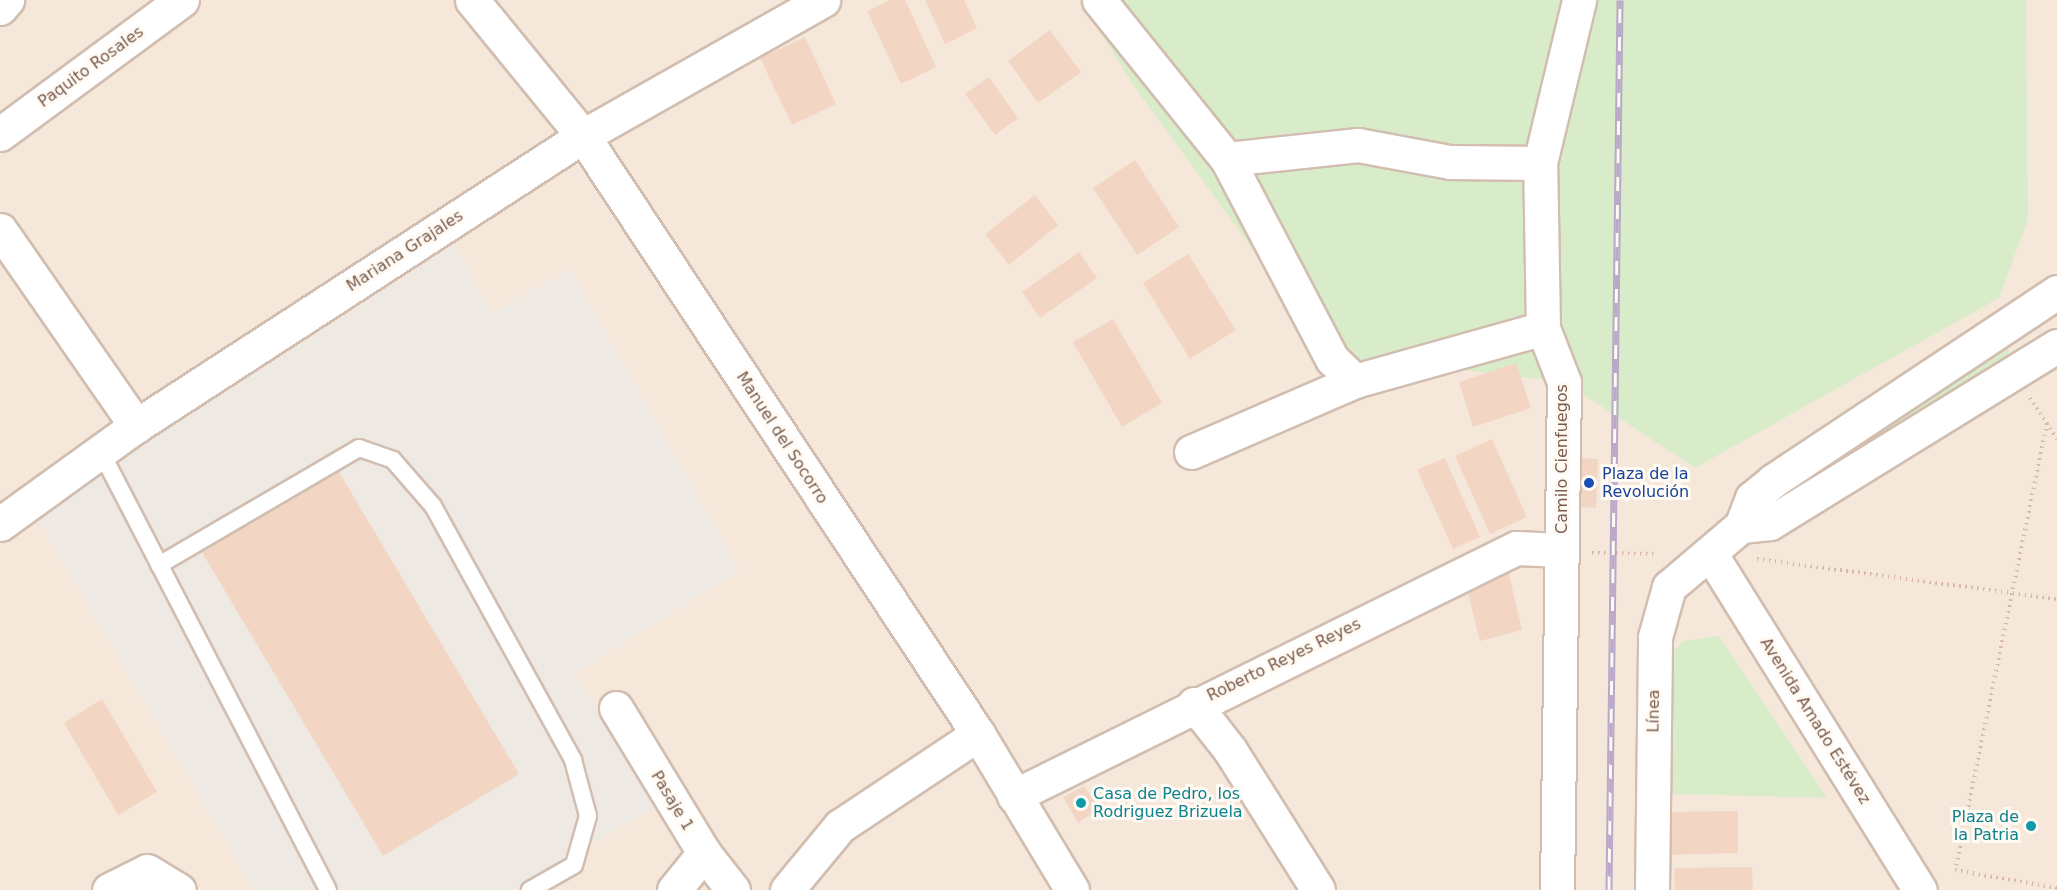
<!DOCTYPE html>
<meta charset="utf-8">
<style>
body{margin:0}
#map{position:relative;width:2057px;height:890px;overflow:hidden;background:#fdf6ec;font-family:"DejaVu Sans",sans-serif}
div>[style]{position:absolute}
.residential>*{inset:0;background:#f5e8da}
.industrial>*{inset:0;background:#efe9e4}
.green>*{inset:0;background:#d8ecc9}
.building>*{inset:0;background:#f3d5c3}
.path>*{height:4px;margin-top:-2px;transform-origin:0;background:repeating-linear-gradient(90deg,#d9b8a5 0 1.5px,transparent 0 6px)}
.roads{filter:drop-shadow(2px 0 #d1beb0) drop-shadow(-2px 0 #d1beb0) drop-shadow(0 2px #d1beb0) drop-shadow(0 -2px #d1beb0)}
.lane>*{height:16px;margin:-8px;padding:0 8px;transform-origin:8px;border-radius:8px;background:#fff}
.street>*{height:33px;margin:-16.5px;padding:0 16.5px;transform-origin:16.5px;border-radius:16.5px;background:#fff}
.secondary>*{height:33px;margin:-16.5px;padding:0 16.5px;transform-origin:16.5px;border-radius:16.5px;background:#fff}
.rail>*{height:7px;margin-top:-3.5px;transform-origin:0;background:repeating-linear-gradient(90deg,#fffaf3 0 14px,#b9a8c9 0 28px);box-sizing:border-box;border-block:2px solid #b9a8c9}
.dots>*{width:16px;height:16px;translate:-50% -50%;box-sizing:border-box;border:3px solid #fffaf3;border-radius:50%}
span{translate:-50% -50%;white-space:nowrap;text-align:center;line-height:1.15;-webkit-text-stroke:6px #fffaf3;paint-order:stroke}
.street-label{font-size:16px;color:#7a5c4d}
.transit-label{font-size:16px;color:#164399}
.left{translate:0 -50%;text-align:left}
.culture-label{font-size:16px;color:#0d838f}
.right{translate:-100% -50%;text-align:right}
</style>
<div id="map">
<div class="residential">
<i style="clip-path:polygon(0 0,2057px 0,2057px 890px,0 890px)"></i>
</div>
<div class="industrial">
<i style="clip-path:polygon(454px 245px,492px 312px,570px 269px,740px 571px,574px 673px,658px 806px,513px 890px,254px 890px,35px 515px)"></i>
</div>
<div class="green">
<i style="clip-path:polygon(1080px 0,2026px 0,2028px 219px,1999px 298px,1695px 468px,1564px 382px,1444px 368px,1326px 369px,1262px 262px,1134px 86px)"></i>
<i style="clip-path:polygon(2007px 349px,2012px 358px,1773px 507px,1766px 497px)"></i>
<i style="clip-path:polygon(1719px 636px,1827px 798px,1673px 794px,1670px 683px,1673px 651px,1684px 641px)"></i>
</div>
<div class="building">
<i style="clip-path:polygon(890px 0,905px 0,936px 67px,901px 84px,867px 11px)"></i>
<i style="clip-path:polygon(925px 0,964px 0,977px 28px,945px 44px)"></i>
<i style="clip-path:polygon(1050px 30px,1081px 72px,1038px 103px,1008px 61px)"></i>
<i style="clip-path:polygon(805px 37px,836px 104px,792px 125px,760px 58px)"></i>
<i style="clip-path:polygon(989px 77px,1018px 118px,995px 135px,965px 94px)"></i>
<i style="clip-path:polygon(1135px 160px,1179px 227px,1137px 255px,1093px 188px)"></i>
<i style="clip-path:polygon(1035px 195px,1058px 225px,1009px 265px,985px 234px)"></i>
<i style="clip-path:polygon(1079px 252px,1097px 278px,1040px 318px,1022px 292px)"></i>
<i style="clip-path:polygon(1188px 254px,1236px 330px,1190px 359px,1143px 283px)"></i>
<i style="clip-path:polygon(1113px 319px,1162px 403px,1122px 427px,1073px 342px)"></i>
<i style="clip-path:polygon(1516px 363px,1531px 408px,1473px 427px,1459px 382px)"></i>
<i style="clip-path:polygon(1492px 439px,1527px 517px,1490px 534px,1455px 456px)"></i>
<i style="clip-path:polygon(1445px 458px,1480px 537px,1453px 549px,1417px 470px)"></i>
<i style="clip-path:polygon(1581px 458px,1598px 459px,1596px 508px,1580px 507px)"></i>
<i style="clip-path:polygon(336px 467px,519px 774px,383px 856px,200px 549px)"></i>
<i style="clip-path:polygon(1508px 570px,1522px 630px,1480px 641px,1465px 581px)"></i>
<i style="clip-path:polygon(102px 699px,157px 792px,118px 815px,64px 723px)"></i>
<i style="clip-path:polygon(1084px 786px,1099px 808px,1078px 823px,1063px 797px)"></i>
<i style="clip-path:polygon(1738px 811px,1738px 853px,1666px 855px,1666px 812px)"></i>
<i style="clip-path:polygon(1752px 867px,1753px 890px,1675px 890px,1674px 868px)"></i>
</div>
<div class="path">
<i style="left:2030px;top:398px;width:49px;rotate:56.6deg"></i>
<i style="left:2047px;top:423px;width:456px;rotate:101.6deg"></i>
<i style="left:1955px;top:870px;width:104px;rotate:10deg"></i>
<i style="left:1592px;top:553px;width:65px;rotate:0.9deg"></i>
<i style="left:1757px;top:559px;width:303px;rotate:7.6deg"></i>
</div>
<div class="roads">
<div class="lane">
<i style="left:101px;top:452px;width:493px;rotate:62.6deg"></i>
<i style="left:159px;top:565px;width:232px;rotate:-30.3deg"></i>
<i style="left:359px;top:448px;width:36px;rotate:19deg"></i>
<i style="left:393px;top:460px;width:61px;rotate:49deg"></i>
<i style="left:433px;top:506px;width:290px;rotate:61.1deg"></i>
<i style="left:573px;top:760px;width:58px;rotate:75deg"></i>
<i style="left:588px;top:816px;width:51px;rotate:105.9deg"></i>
<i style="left:574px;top:865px;width:51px;rotate:150.4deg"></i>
</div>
<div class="street">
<i style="left:472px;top:0;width:176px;rotate:50.8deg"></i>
<i style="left:583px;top:136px;width:717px;rotate:56.55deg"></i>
<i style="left:978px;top:734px;width:182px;rotate:58.9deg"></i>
<i style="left:1099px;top:0;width:204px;rotate:51.2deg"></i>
<i style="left:1227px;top:159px;width:226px;rotate:62.3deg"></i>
<i style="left:1332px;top:359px;width:32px;rotate:44deg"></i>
<i style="left:0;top:134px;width:226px;rotate:-36.4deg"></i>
<i style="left:1227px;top:159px;width:132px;rotate:-6.1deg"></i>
<i style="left:1358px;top:145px;width:94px;rotate:10.5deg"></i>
<i style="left:1450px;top:162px;width:90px;rotate:0.6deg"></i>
<i style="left:0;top:230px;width:239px;rotate:55.2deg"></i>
<i style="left:1191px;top:452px;width:179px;rotate:-23.4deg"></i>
<i style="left:1355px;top:381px;width:195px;rotate:-15.7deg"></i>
<i style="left:0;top:524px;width:168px;rotate:-35.8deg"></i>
<i style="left:136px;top:426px;width:533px;rotate:-32.97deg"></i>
<i style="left:583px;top:136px;width:276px;rotate:-29.5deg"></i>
<i style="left:1194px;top:704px;width:58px;rotate:52deg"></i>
<i style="left:1230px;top:750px;width:165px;rotate:57.8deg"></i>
<i style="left:616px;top:708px;width:170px;rotate:58.7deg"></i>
<i style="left:704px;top:853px;width:47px;rotate:51.9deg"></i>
<i style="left:1014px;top:796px;width:560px;rotate:-26.29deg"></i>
<i style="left:1516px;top:548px;width:46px;rotate:2.5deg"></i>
<i style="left:109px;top:890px;width:42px;rotate:-26.6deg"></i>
<i style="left:147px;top:871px;width:37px;rotate:31deg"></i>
<i style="left:674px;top:890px;width:48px;rotate:-51deg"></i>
<i style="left:787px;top:890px;width:83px;rotate:-50.4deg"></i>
<i style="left:840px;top:826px;width:166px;rotate:-33.7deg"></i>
<i style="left:1557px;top:890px;width:508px;rotate:-89.21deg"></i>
<i style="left:1564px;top:382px;width:58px;rotate:-111.3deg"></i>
<i style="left:1543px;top:328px;width:165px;rotate:-91deg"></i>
<i style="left:1540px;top:163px;width:168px;rotate:-76.5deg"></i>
</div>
<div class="secondary">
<i style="left:0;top:8px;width:11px;rotate:-49deg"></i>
<i style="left:2057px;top:292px;width:341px;rotate:146.4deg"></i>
<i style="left:1773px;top:481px;width:27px;rotate:141deg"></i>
<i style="left:1752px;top:498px;width:30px;rotate:111deg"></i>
<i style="left:1741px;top:526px;width:29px;rotate:-6deg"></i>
<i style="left:1770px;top:523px;width:337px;rotate:-31.7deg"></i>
<i style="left:1710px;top:553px;width:397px;rotate:58.1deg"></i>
<i style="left:1652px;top:890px;width:253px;rotate:-89.3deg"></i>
<i style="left:1655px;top:637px;width:52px;rotate:-74.4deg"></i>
<i style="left:1669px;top:587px;width:94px;rotate:-40.3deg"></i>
</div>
</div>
<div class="rail">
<i style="left:1609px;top:890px;width:890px;rotate:-89.29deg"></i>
</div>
<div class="dots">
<i style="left:1589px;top:483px;background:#1a4fb4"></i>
<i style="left:1081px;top:803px;background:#0f9aa8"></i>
<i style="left:2031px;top:826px;background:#0f9aa8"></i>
</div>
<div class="street-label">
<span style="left:91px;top:67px;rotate:-36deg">Paquito Rosales</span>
<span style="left:405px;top:251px;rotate:-33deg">Mariana Grajales</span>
<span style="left:782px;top:438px;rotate:57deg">Manuel del Socorro</span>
<span style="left:1562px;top:459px;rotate:-90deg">Camilo Cienfuegos</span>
<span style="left:1284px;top:660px;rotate:-26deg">Roberto Reyes Reyes</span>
<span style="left:1654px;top:711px;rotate:-89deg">Línea</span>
<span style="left:1815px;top:721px;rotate:58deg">Avenida Amado Estévez</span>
<span style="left:672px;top:801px;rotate:59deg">Pasaje 1</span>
</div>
<div class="transit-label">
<span class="left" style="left:1602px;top:483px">Plaza de la<br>Revolución</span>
</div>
<div class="culture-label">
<span class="left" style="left:1093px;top:803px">Casa de Pedro, los<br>Rodriguez Brizuela</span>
<span class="right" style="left:2019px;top:826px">Plaza de<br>la Patria</span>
</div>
</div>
